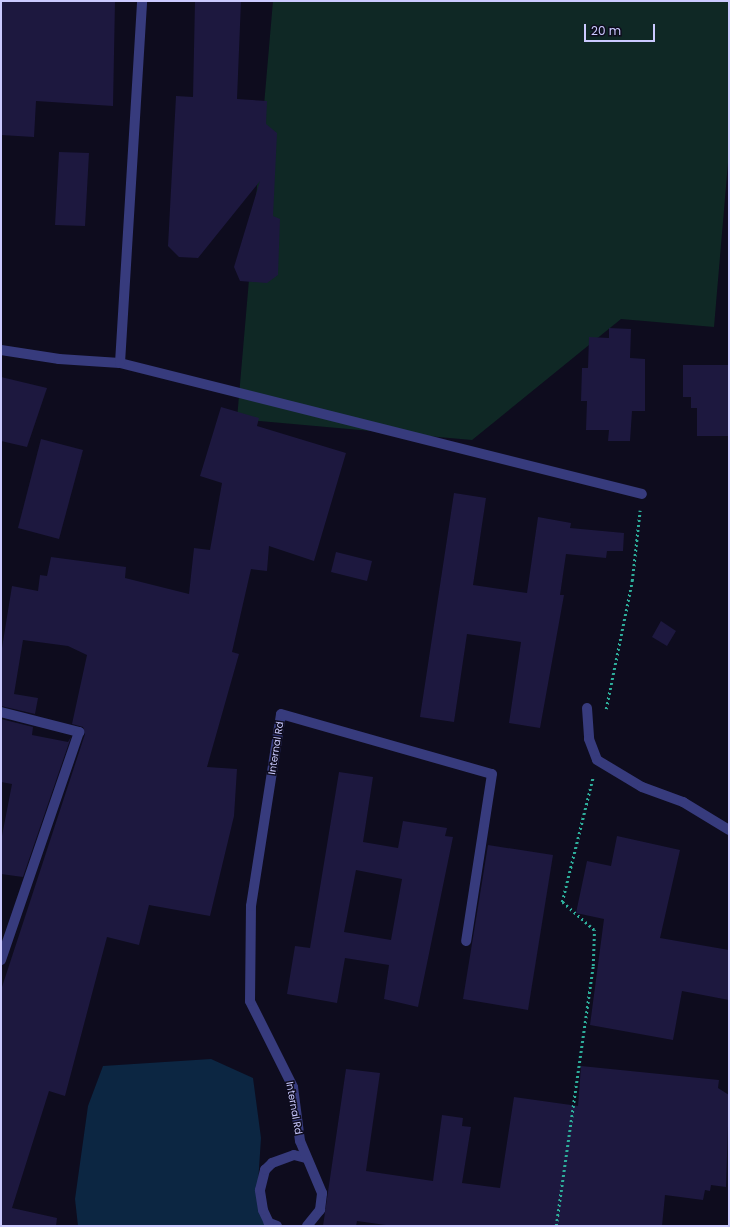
<!DOCTYPE html>
<style>
body{margin:0}
#map{position:relative;width:730px;height:1227px;overflow:hidden;background:#0e0c1e;font-family:Poppins,sans-serif}
div>[style]{position:absolute}
.green>*{inset:0;background:#0f2825}
.water>*{inset:0;background:#0c2642}
.building>*{inset:0;background:#1d183f}
.path>*{height:2.5px;margin-top:-1.25px;transform-origin:0;background:repeating-linear-gradient(90deg,#2eae9b 0 2px,transparent 0 5px)}
.minor>*{height:10px;margin:-5px;padding:0 5px;transform-origin:5px;border-radius:5px;background:#373b7d}
span{translate:-50% -50%;white-space:nowrap;text-align:center;line-height:1.15;-webkit-text-stroke:3px #0e0c1e;paint-order:stroke}
.street-label{font-size:10px;color:#cbcaff}
.frame{position:absolute;inset:0;border:2px solid #cbcaff;pointer-events:none}
.scale{position:absolute;left:584px;top:24px;width:71px;height:18px;box-sizing:border-box;border:2px solid #cbcaff;border-top:0;padding-left:5px;font-size:12px;line-height:14px;white-space:nowrap;color:#cbcaff;-webkit-text-stroke:3px #0e0c1e;paint-order:stroke}
</style>
<div id="map">
<div class="green">
<i style="clip-path:polygon(273px 1px,728px 1px,729px 151px,714px 327px,621px 319px,472px 440px,237px 419px)"></i>
</div>
<div class="water">
<i style="clip-path:polygon(211px 1059px,253px 1078px,261px 1138px,257px 1199px,265px 1226px,78px 1226px,75px 1199px,88px 1106px,103px 1066px)"></i>
</div>
<div class="building">
<i style="clip-path:polygon(1px 1px,115px 1px,113px 106px,36px 101px,34px 137px,1px 135px)"></i>
<i style="clip-path:polygon(195px 1px,241px 1px,237px 99px,267px 101px,266px 124px,277px 133px,273px 216px,280px 219px,278px 275px,267px 283px,240px 281px,234px 267px,260px 181px,198px 258px,179px 257px,168px 246px,176px 96px,193px 97px)"></i>
<i style="clip-path:polygon(59px 152px,89px 153px,85px 226px,55px 225px)"></i>
<i style="clip-path:polygon(609px 328px,631px 329px,630px 358px,645px 359px,645px 411px,632px 411px,630px 441px,608px 441px,609px 430px,586px 430px,587px 401px,581px 401px,582px 368px,588px 368px,589px 337px,609px 338px)"></i>
<i style="clip-path:polygon(683px 365px,729px 365px,729px 436px,697px 436px,697px 408px,691px 408px,691px 397px,683px 397px)"></i>
<i style="clip-path:polygon(1px 377px,47px 388px,27px 447px,1px 441px)"></i>
<i style="clip-path:polygon(221px 407px,259px 418px,257px 426px,346px 453px,314px 561px,269px 546px,267px 571px,251px 569px,232px 652px,239px 654px,207px 767px,237px 769px,234px 816px,210px 916px,149px 905px,139px 945px,107px 937px,65px 1096px,49px 1091px,12px 1208px,57px 1218px,56px 1226px,1px 1226px,1px 990px,85px 734px,83px 727px,72px 724px,87px 655px,68px 646px,23px 640px,14px 694px,38px 698px,35px 714px,1px 706px,1px 654px,12px 586px,38px 591px,40px 575px,47px 576px,51px 557px,126px 567px,125px 578px,189px 594px,194px 548px,210px 550px,222px 483px,200px 476px)"></i>
<i style="clip-path:polygon(41px 439px,83px 450px,59px 539px,18px 528px)"></i>
<i style="clip-path:polygon(454px 493px,486px 498px,473px 585px,527px 593px,538px 517px,571px 523px,570px 528px,624px 533px,623px 551px,607px 551px,606px 558px,566px 554px,560px 595px,564px 595px,540px 728px,509px 723px,521px 642px,467px 634px,454px 722px,420px 717px)"></i>
<i style="clip-path:polygon(336px 552px,372px 561px,367px 581px,331px 572px)"></i>
<i style="clip-path:polygon(661px 621px,676px 631px,667px 646px,652px 637px)"></i>
<i style="clip-path:polygon(1px 719px,33px 727px,32px 735px,68px 742px,71px 737px,23px 877px,1px 874px,1px 841px,12px 784px,1px 782px)"></i>
<i style="clip-path:polygon(evenodd,339px 772px,373px 777px,363px 842px,398px 848px,403px 821px,447px 828px,445px 836px,453px 837px,418px 1007px,384px 999px,389px 965px,345px 958px,337px 1003px,287px 994px,295px 946px,310px 948px,339px 772px,356px 870px,402px 879px,391px 940px,344px 932px,356px 870px)"></i>
<i style="clip-path:polygon(617px 836px,680px 850px,660px 938px,729px 950px,729px 1000px,682px 991px,673px 1040px,590px 1025px,604px 919px,576px 913px,587px 861px,611px 866px)"></i>
<i style="clip-path:polygon(488px 845px,553px 855px,528px 1010px,463px 999px)"></i>
<i style="clip-path:polygon(581px 1066px,719px 1080px,718px 1088px,729px 1095px,726px 1187px,711px 1185px,710px 1191px,705px 1190px,703px 1200px,665px 1195px,662px 1226px,393px 1226px,357px 1221px,356px 1226px,323px 1226px,346px 1069px,380px 1073px,366px 1171px,433px 1181px,442px 1115px,463px 1118px,462px 1126px,471px 1127px,462px 1183px,500px 1188px,514px 1097px,578px 1106px)"></i>
</div>
<div class="path">
<i style="left:606px;top:709px;width:131px;rotate:-78.5deg"></i>
<i style="left:632px;top:581px;width:71px;rotate:-83.6deg"></i>
<i style="left:556px;top:1226px;width:263px;rotate:-81.9deg"></i>
<i style="left:593px;top:966px;width:36px;rotate:-88deg"></i>
<i style="left:594px;top:930px;width:43px;rotate:-138.8deg"></i>
<i style="left:562px;top:902px;width:129px;rotate:-76.1deg"></i>
</div>
<div class="minor">
<i style="left:1px;top:350px;width:59px;rotate:8.8deg"></i>
<i style="left:59px;top:359px;width:61px;rotate:3.8deg"></i>
<i style="left:120px;top:363px;width:538px;rotate:14.09deg"></i>
<i style="left:120px;top:363px;width:363px;rotate:-86.5deg"></i>
<i style="left:587px;top:708px;width:31px;rotate:86deg"></i>
<i style="left:589px;top:739px;width:22px;rotate:69deg"></i>
<i style="left:597px;top:760px;width:52px;rotate:31deg"></i>
<i style="left:642px;top:787px;width:44px;rotate:20.1deg"></i>
<i style="left:683px;top:802px;width:54px;rotate:31.3deg"></i>
<i style="left:1px;top:712px;width:81px;rotate:14.4deg"></i>
<i style="left:79px;top:732px;width:241px;rotate:108.9deg"></i>
<i style="left:277px;top:1226px;width:9px;rotate:-159deg"></i>
<i style="left:269px;top:1223px;width:14px;rotate:-115deg"></i>
<i style="left:263px;top:1210px;width:20px;rotate:-99deg"></i>
<i style="left:260px;top:1190px;width:21px;rotate:-76deg"></i>
<i style="left:265px;top:1170px;width:10px;rotate:-45deg"></i>
<i style="left:272px;top:1163px;width:23px;rotate:-20deg"></i>
<i style="left:294px;top:1155px;width:12px;rotate:14deg"></i>
<i style="left:307px;top:1226px;width:21px;rotate:-51deg"></i>
<i style="left:320px;top:1210px;width:17px;rotate:-83deg"></i>
<i style="left:322px;top:1193px;width:56px;rotate:-112.9deg"></i>
<i style="left:300px;top:1141px;width:54px;rotate:-97.4deg"></i>
<i style="left:293px;top:1087px;width:96px;rotate:-116.6deg"></i>
<i style="left:250px;top:1001px;width:95px;rotate:-89.4deg"></i>
<i style="left:251px;top:906px;width:194px;rotate:-81.1deg"></i>
<i style="left:281px;top:714px;width:219px;rotate:15.9deg"></i>
<i style="left:492px;top:774px;width:169px;rotate:98.8deg"></i>
</div>
<div class="street-label">
<span style="left:276px;top:748px;rotate:-81deg">Internal Rd</span>
<span style="left:294px;top:1108px;rotate:80deg">Internal Rd</span>
</div>
<div class="frame"></div>
<div class="scale">20 m</div>
</div>
